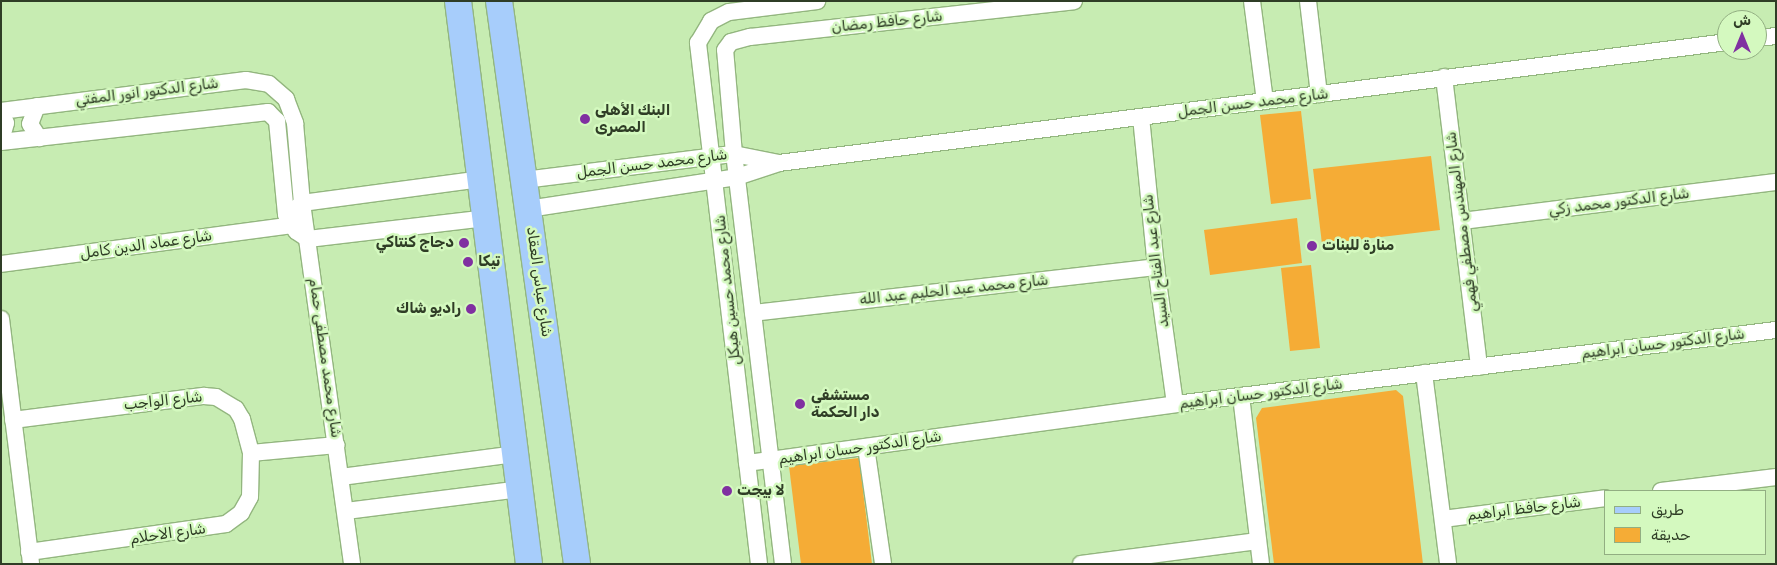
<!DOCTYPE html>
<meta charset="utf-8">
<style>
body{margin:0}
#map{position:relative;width:1777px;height:565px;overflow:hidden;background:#c7ecb2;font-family:Rubik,"Noto Sans Arabic",sans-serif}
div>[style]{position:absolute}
.green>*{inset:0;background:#f5ac36}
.roads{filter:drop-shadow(1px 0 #93b67f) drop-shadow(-1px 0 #93b67f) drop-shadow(0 1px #93b67f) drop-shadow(0 -1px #93b67f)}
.street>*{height:16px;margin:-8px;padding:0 8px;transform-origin:8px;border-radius:8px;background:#fff}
.primary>*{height:26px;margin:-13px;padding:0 13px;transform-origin:13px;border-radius:13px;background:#a7cdfb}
.dots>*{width:14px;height:14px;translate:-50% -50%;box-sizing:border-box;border:2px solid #d4f9bf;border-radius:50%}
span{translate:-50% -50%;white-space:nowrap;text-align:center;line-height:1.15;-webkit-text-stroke:5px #d4f9bf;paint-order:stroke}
.street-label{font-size:15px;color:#2f3d26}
.poi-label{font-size:15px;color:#2f3d26;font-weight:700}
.left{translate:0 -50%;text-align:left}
.right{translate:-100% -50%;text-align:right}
.frame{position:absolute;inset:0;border:2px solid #2f3d26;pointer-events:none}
.legend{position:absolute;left:1604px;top:490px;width:162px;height:65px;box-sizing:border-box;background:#d4f9bf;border:1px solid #92ae82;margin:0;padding:6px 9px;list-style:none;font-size:15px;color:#2f3d26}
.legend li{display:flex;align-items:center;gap:10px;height:25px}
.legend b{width:25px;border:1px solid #92ae82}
.north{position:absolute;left:1717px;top:10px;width:50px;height:50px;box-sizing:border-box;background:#d4f9bf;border:1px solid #92ae82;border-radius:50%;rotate:0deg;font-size:14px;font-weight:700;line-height:20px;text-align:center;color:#2f3d26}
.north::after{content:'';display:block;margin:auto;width:18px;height:22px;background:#8030a1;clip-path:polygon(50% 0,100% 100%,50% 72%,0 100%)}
</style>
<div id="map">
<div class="green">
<i style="clip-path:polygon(1301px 111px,1311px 199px,1271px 204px,1260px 115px)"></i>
<i style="clip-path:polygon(1431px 156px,1440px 230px,1322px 244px,1313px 169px)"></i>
<i style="clip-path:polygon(1297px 218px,1302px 263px,1210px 275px,1204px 230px)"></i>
<i style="clip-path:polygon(1311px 265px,1320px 348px,1290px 351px,1281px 268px)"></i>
<i style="clip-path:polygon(1396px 390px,1403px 396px,1423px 564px,1274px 564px,1256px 418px,1262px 408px)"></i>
<i style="clip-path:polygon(859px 458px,872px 564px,801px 564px,789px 466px)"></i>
</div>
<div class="roads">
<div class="street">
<i style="left:1252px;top:1px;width:101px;rotate:82.6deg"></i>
<i style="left:1308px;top:1px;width:94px;rotate:83.3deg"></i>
<i style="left:1757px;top:38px;width:19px;rotate:-6deg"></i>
<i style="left:1444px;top:77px;width:292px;rotate:83.1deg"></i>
<i style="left:37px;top:106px;width:19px;rotate:111deg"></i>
<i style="left:30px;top:124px;width:17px;rotate:57deg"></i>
<i style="left:1px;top:111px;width:247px;rotate:-7.2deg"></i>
<i style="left:246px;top:80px;width:23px;rotate:10deg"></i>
<i style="left:269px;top:84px;width:23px;rotate:41deg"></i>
<i style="left:286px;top:99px;width:26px;rotate:69deg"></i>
<i style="left:295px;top:123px;width:80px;rotate:85deg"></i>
<i style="left:302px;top:203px;width:364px;rotate:82.1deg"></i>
<i style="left:1px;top:112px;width:12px;rotate:66deg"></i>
<i style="left:6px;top:123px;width:19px;rotate:106deg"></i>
<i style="left:1141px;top:117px;width:151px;rotate:84.3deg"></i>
<i style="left:1156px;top:267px;width:138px;rotate:82.1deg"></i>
<i style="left:1px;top:142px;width:269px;rotate:-6.4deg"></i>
<i style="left:268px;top:112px;width:13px;rotate:45deg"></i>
<i style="left:277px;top:121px;width:94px;rotate:84.5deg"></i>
<i style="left:286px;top:215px;width:19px;rotate:58deg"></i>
<i style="left:296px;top:231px;width:14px;rotate:34deg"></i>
<i style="left:524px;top:180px;width:212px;rotate:-7.1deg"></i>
<i style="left:734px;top:154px;width:46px;rotate:11.3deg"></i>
<i style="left:528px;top:209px;width:211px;rotate:-8.7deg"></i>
<i style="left:737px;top:177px;width:44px;rotate:-18.4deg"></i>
<i style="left:779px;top:163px;width:956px;rotate:-7.27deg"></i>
<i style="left:294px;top:210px;width:11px;rotate:-41deg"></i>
<i style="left:302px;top:203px;width:182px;rotate:-7.6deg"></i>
<i style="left:1462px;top:221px;width:316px;rotate:-7.1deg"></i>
<i style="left:308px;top:239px;width:179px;rotate:-6.7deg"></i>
<i style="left:1px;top:264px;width:303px;rotate:-7.6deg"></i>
<i style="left:753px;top:313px;width:406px;rotate:-6.5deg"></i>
<i style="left:1px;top:319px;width:247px;rotate:83deg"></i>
<i style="left:1424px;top:373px;width:193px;rotate:82.8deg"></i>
<i style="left:1241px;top:396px;width:169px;rotate:83.2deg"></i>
<i style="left:13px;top:420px;width:193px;rotate:-7.2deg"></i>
<i style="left:204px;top:396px;width:12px;rotate:5deg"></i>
<i style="left:216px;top:397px;width:23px;rotate:31deg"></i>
<i style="left:236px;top:409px;width:12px;rotate:59deg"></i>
<i style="left:242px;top:419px;width:35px;rotate:75deg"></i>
<i style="left:251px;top:453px;width:86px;rotate:-5.3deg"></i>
<i style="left:866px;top:447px;width:118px;rotate:81.7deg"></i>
<i style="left:747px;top:463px;width:432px;rotate:-7.8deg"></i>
<i style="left:1175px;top:404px;width:606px;rotate:-7.02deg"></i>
<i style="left:341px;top:477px;width:177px;rotate:-7.5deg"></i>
<i style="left:1661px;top:491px;width:116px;rotate:-6.9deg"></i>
<i style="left:346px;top:511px;width:175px;rotate:-7.2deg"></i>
<i style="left:1443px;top:519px;width:164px;rotate:-7.3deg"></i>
<i style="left:29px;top:552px;width:199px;rotate:-8.1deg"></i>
<i style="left:226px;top:524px;width:19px;rotate:-36deg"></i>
<i style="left:241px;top:513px;width:18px;rotate:-61deg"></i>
<i style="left:250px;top:497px;width:44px;rotate:-88.7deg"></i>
<i style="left:759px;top:564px;width:525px;rotate:-96.68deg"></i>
<i style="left:698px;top:43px;width:26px;rotate:-59deg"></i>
<i style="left:711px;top:21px;width:20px;rotate:-27deg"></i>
<i style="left:729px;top:12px;width:89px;rotate:-7.1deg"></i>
<i style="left:783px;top:564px;width:413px;rotate:-96.8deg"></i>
<i style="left:734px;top:154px;width:104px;rotate:-94.9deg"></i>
<i style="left:725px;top:50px;width:10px;rotate:-53deg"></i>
<i style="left:731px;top:42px;width:20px;rotate:-15deg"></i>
<i style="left:750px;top:37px;width:326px;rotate:-6.3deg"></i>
<i style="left:1081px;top:564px;width:178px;rotate:-7.4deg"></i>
</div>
<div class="primary">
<i style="left:458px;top:1px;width:567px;rotate:82.81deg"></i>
<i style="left:499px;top:1px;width:568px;rotate:82.11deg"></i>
</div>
</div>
<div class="dots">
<i style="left:585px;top:119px;background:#8030a1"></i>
<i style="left:464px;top:243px;background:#8030a1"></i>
<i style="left:1312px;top:246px;background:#8030a1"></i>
<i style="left:468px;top:262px;background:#8030a1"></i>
<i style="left:471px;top:309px;background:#8030a1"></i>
<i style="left:800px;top:404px;background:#8030a1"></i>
<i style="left:727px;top:491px;background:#8030a1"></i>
</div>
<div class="street-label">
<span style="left:887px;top:22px;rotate:-6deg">شارع حافظ رمضان</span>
<span style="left:147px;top:92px;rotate:-7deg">شارع الدكتور انور المفتي</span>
<span style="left:1253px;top:103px;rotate:-7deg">شارع محمد حسن الجمل</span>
<span style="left:652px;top:164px;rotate:-7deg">شارع محمد حسن الجمل</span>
<span style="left:1619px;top:202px;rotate:-7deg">شارع الدكتور محمد زكي</span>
<span style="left:1462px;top:222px;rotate:-97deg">شارع المهندس مصطفي فهمي</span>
<span style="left:146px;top:245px;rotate:-8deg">شارع عماد الدين كامل</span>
<span style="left:1156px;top:261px;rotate:-97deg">شارع عبد الفتاح السيد</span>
<span style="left:539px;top:282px;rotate:82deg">شارع عباس العقاد</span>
<span style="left:728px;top:290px;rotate:-96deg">شارع محمد حسين هيكل</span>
<span style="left:954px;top:290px;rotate:-6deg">شارع محمد عبد الحليم عبد الله</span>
<span style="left:1663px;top:344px;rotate:-7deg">شارع الدكتور حسان ابراهيم</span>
<span style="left:325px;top:358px;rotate:82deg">شارع محمد مصطفى حمام</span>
<span style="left:1261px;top:394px;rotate:-7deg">شارع الدكتور حسان ابراهيم</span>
<span style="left:163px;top:401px;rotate:-6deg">شارع الواجب</span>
<span style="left:860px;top:448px;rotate:-8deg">شارع الدكتور حسان ابراهيم</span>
<span style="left:1524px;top:509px;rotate:-7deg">شارع حافظ ابراهيم</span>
<span style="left:168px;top:534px;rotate:-8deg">شارع الاحلام</span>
</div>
<div class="poi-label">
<span class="left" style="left:595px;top:119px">البنك الأهلى<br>المصرى</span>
<span class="right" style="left:454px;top:243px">دجاج كنتاكي</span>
<span class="left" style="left:1322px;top:246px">منارة للبنات</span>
<span class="left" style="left:478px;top:262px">تيكا</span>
<span class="right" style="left:461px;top:309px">راديو شاك</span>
<span class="left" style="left:811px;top:404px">مستشفي<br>دار الحكمة</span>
<span class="left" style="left:737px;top:491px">لا بيجت</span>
</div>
<div class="frame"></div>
<ul class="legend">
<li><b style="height:6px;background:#a7cdfb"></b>طريق</li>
<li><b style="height:14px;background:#f5ac36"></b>حديقة</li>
</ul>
<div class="north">ش</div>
</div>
